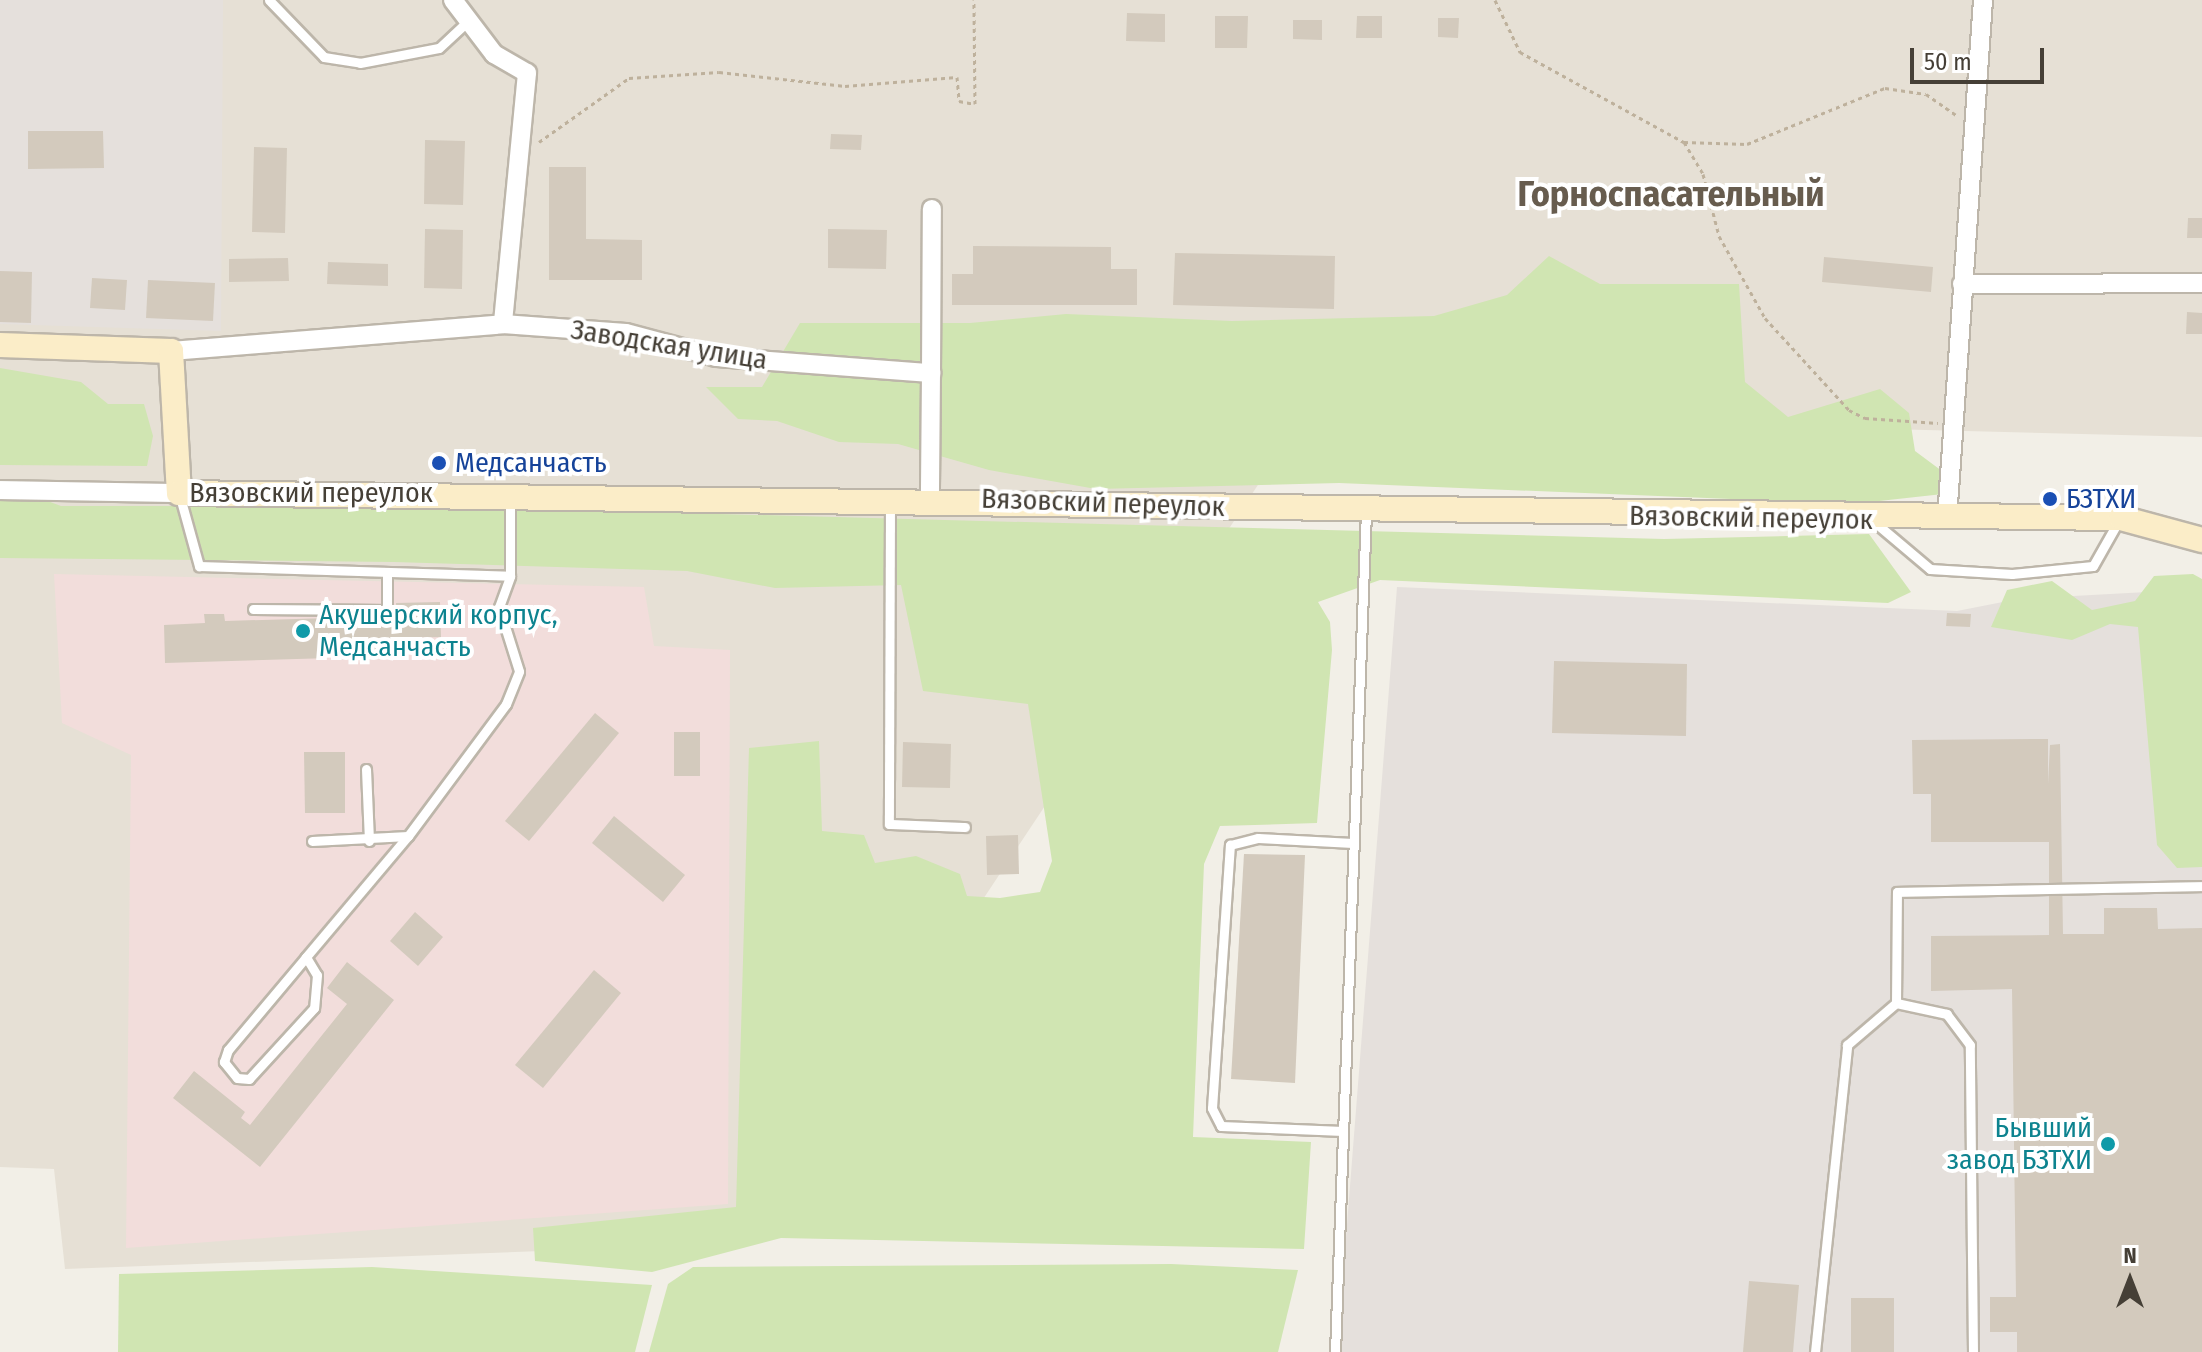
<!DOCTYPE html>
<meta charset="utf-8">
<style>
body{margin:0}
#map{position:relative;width:2202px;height:1352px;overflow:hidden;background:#f2efe7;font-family:"Fira Sans Condensed",sans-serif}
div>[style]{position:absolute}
.residential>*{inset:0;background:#e6e0d5}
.industrial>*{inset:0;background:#e5e0dc}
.medical>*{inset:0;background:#f2dddb}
.green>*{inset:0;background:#d0e5b2}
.building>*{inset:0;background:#d3cabd}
.path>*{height:3px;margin-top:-1.5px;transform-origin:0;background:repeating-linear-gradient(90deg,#beb19c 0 4px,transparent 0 8px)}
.roads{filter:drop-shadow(2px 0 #bdb6aa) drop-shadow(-2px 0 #bdb6aa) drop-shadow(0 2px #bdb6aa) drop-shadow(0 -2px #bdb6aa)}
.lane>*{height:9px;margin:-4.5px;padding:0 4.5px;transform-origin:4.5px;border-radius:4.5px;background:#fff}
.street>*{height:18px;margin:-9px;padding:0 9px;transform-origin:9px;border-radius:9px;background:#fff}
.secondary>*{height:24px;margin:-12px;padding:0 12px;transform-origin:12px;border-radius:12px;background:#fbedc8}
.dots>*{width:22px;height:22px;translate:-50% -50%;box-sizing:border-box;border:4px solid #fff;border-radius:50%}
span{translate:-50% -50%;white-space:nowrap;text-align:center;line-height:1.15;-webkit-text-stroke:8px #fff;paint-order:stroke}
.street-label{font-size:28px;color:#453f36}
.transit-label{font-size:28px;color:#164399}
.left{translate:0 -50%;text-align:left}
.culture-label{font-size:28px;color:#0d838f}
.right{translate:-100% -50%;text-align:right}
.district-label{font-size:36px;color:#675c4e;font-weight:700}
.north{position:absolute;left:2090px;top:1240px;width:80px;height:80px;-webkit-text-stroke:6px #fff;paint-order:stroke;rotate:0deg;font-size:22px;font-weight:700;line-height:32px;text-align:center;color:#453f36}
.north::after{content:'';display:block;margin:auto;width:28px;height:36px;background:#453f36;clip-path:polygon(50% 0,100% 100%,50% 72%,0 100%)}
.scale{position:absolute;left:1910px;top:48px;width:134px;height:36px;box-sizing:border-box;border:4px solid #453f36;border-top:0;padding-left:10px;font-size:24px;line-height:28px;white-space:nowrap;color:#453f36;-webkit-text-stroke:6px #fff;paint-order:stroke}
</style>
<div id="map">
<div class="residential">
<i style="clip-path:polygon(0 0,2202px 0,2202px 437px,1305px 414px,755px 1243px,65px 1269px,54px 1169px,0 1167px)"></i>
</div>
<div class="industrial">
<i style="clip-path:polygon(0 0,223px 0,221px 331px,0 324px)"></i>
<i style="clip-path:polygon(1397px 587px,1957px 611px,2018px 599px,2202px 589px,2202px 1352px,1337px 1352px)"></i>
</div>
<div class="medical">
<i style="clip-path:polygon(54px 574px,644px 587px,654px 646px,730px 650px,728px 1204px,126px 1248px,131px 755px,62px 723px)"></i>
</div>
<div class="green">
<i style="clip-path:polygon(1549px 256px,1600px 284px,1739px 284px,1745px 382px,1788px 417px,1880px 389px,1909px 413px,1915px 451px,1950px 477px,1943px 494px,1852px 504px,1339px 483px,1096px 489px,989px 470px,898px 444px,839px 442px,777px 421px,738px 419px,706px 387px,762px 387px,800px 323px,970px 323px,1066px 314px,1232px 321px,1434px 316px,1507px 295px)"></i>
<i style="clip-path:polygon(0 368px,81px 382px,108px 404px,144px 404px,153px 436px,147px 466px,0 465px)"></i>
<i style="clip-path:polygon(34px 496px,61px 506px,419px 506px,1664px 539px,1869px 534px,1911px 592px,1888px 603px,1380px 580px,1318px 602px,1330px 622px,1332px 650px,1317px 823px,1220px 826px,1204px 864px,1193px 1137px,1311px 1142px,1304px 1249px,781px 1238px,652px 1272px,535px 1261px,533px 1228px,736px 1207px,749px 748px,819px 741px,822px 831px,864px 835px,875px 863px,916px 856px,960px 874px,967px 896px,1000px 898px,1040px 892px,1052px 861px,1028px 704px,923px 691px,901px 585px,775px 588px,687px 571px,394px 562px,0 558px,0 497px)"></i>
<i style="clip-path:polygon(2193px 574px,2202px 579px,2202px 867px,2177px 868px,2157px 845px,2138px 627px,2110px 624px,2072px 640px,1991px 627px,2007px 590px,2052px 581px,2092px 610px,2135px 601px,2154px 576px)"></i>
<i style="clip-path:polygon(1171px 1264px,1298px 1270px,1278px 1352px,649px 1352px,668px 1284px,693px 1267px)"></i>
<i style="clip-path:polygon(372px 1267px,652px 1285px,635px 1352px,118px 1352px,119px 1274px)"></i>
</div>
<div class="building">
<i style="clip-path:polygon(1127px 13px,1165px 14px,1165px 42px,1126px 41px)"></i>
<i style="clip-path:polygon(1215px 16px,1248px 16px,1247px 48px,1215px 48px)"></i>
<i style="clip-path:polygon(1357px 16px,1382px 16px,1382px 38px,1356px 38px)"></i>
<i style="clip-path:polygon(1438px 18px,1459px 18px,1458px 38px,1438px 37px)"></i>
<i style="clip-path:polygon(1293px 20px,1322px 20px,1322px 40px,1293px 39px)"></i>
<i style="clip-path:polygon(28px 131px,103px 131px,104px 168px,28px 169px)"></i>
<i style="clip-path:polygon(831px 134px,862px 135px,861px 150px,830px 149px)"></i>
<i style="clip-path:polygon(425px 140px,465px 141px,463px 205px,424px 204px)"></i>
<i style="clip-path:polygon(254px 147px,287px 148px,285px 233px,252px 232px)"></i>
<i style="clip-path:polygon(549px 167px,586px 167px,586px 239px,642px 240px,642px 280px,549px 280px)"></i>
<i style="clip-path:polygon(2188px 218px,2202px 218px,2202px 238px,2187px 238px)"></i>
<i style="clip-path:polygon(425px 229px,463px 230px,462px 289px,424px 288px)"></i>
<i style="clip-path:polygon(828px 229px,887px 230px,886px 269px,828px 268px)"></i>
<i style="clip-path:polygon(973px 246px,1111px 247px,1111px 269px,1137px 269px,1137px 305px,952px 305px,952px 274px,973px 274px)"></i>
<i style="clip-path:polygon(1175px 253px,1335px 256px,1334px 309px,1173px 305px)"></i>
<i style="clip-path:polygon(1824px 257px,1933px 267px,1931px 292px,1822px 282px)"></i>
<i style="clip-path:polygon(288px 258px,289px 281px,229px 282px,229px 259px)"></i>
<i style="clip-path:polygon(328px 262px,388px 264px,388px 286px,327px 284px)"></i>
<i style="clip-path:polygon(0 271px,32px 272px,31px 323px,0 322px)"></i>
<i style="clip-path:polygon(92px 278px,127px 280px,125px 310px,90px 308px)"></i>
<i style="clip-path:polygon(148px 280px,215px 283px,213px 321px,146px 318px)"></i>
<i style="clip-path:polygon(2187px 312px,2202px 313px,2202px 334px,2186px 334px)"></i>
<i style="clip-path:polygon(440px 602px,441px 637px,399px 638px,399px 656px,165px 663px,164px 625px,205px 623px,204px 614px,224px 614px,225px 621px,397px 616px,396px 603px)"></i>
<i style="clip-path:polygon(1947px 613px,1971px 614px,1970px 627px,1946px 626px)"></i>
<i style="clip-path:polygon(1554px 661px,1687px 664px,1686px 736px,1552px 733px)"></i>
<i style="clip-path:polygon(595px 713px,619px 733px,529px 841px,505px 821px)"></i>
<i style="clip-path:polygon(674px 732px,700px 732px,700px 776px,674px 776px)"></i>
<i style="clip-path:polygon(2048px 739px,2048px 784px,2050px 745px,2060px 744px,2063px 934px,2104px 934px,2104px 908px,2157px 908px,2158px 929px,2202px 928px,2202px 1352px,2017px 1352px,2017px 1332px,1990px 1332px,1990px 1297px,2016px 1297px,2012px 989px,1931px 991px,1931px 936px,2049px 935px,2049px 842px,1931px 842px,1931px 794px,1913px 794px,1912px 740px)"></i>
<i style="clip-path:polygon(903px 742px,951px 744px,950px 788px,902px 787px)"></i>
<i style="clip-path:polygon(304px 752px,345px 752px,345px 813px,305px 813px)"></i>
<i style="clip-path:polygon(614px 816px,685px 875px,663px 902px,592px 843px)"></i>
<i style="clip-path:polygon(1018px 835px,1019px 874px,987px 875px,986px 836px)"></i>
<i style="clip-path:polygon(1244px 854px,1305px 855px,1295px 1083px,1231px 1079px)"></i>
<i style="clip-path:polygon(415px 912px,443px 937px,418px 966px,390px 941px)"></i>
<i style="clip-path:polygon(347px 962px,394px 1000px,260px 1167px,173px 1098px,194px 1071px,245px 1112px,241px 1118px,250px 1125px,347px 1004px,327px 988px)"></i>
<i style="clip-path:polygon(594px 970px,621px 993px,543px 1088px,515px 1065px)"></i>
<i style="clip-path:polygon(1749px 1281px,1799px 1285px,1793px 1352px,1743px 1352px)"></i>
<i style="clip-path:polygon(1851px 1298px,1894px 1298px,1894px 1352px,1851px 1352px)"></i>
</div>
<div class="path">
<i style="left:1495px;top:0;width:58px;rotate:64.3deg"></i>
<i style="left:1520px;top:52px;width:187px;rotate:28.8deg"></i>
<i style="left:1684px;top:142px;width:37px;rotate:59deg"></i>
<i style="left:1703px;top:174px;width:64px;rotate:75.5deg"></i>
<i style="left:1719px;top:236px;width:94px;rotate:60.7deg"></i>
<i style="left:1765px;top:318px;width:125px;rotate:47.6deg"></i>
<i style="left:1849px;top:410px;width:18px;rotate:27deg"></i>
<i style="left:1865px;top:418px;width:73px;rotate:3.9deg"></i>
<i style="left:539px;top:142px;width:110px;rotate:-35.4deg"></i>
<i style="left:629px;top:78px;width:90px;rotate:-3.8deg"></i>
<i style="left:719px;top:72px;width:127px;rotate:6.3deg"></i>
<i style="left:845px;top:86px;width:112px;rotate:-4.6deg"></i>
<i style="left:957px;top:77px;width:24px;rotate:85deg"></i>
<i style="left:959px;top:101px;width:16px;rotate:11deg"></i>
<i style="left:975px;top:104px;width:104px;rotate:-90.6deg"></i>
<i style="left:1684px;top:142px;width:63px;rotate:1.8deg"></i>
<i style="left:1747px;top:144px;width:149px;rotate:-22.1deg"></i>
<i style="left:1885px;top:88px;width:41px;rotate:8.3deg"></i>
<i style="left:1926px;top:94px;width:38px;rotate:35deg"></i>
</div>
<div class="roads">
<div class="lane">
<i style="left:269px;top:0;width:79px;rotate:46deg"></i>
<i style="left:324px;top:57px;width:36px;rotate:9deg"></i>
<i style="left:360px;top:63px;width:80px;rotate:-10.8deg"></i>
<i style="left:439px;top:48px;width:35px;rotate:-43deg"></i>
<i style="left:180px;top:497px;width:72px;rotate:74.6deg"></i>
<i style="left:199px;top:566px;width:311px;rotate:1.8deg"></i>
<i style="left:510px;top:576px;width:78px;rotate:-90deg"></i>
<i style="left:890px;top:505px;width:319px;rotate:90.2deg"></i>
<i style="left:889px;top:824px;width:76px;rotate:2.3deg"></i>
<i style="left:1872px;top:520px;width:76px;rotate:40.2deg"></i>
<i style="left:1930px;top:569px;width:82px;rotate:3.5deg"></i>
<i style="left:2012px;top:574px;width:81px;rotate:-5.6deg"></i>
<i style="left:2093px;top:566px;width:53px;rotate:-60.5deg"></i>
<i style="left:253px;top:609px;width:134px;rotate:0.4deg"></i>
<i style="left:387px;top:610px;width:36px;rotate:-90deg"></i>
<i style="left:366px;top:769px;width:72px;rotate:87.6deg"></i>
<i style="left:312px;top:841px;width:96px;rotate:-3deg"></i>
<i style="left:306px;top:957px;width:21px;rotate:59deg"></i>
<i style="left:317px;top:975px;width:33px;rotate:95deg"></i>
<i style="left:314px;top:1008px;width:96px;rotate:132.5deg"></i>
<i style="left:249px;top:1079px;width:12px;rotate:-175deg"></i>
<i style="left:237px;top:1078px;width:21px;rotate:-129deg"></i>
<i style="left:224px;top:1062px;width:13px;rotate:-72deg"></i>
<i style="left:228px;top:1050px;width:121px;rotate:-50deg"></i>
<i style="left:306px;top:957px;width:158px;rotate:-49.9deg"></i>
<i style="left:408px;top:836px;width:164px;rotate:-53.4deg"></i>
<i style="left:506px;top:704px;width:35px;rotate:-68deg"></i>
<i style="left:519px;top:671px;width:67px;rotate:-107.4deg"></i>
<i style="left:499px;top:607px;width:33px;rotate:-70deg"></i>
<i style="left:1343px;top:1131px;width:122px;rotate:-177.7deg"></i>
<i style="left:1221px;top:1126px;width:20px;rotate:-117deg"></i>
<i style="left:1212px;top:1108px;width:264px;rotate:-86.1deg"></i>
<i style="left:1230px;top:845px;width:29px;rotate:-14deg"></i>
<i style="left:1258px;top:838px;width:95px;rotate:3deg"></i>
<i style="left:1335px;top:1352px;width:841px;rotate:-87.89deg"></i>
<i style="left:1815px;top:1352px;width:309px;rotate:-84deg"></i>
<i style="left:1847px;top:1045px;width:65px;rotate:-40.6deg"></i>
<i style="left:1973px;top:1352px;width:307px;rotate:-90.6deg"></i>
<i style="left:1970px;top:1045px;width:39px;rotate:-127deg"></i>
<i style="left:1947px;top:1014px;width:52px;rotate:-167.8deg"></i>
<i style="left:1896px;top:1003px;width:111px;rotate:-89.5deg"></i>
<i style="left:1897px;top:892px;width:305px;rotate:-1.1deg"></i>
</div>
<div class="street">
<i style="left:453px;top:0;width:68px;rotate:52.8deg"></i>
<i style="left:494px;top:54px;width:38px;rotate:30deg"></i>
<i style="left:527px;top:73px;width:252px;rotate:95.5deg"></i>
<i style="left:1962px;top:284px;width:240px;rotate:-0.2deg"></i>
<i style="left:171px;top:351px;width:333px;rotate:-4.6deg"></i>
<i style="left:503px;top:324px;width:123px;rotate:4.2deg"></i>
<i style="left:626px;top:333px;width:93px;rotate:14.9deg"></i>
<i style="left:716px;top:357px;width:216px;rotate:4.3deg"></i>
<i style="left:931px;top:373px;width:125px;rotate:90.5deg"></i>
<i style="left:931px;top:373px;width:164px;rotate:-89.7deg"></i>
<i style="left:0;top:490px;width:179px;rotate:1deg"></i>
<i style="left:1947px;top:519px;width:520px;rotate:-86.03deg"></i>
</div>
<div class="secondary">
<i style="left:0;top:345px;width:171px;rotate:2deg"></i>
<i style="left:171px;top:351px;width:142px;rotate:86.8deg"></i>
<i style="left:179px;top:493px;width:1942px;rotate:0.74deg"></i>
<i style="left:2121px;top:518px;width:84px;rotate:15.2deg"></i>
</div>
</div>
<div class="dots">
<i style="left:439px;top:463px;background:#1a4fb4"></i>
<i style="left:2050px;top:499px;background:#1a4fb4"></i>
<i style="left:303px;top:631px;background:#0f9aa8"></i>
<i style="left:2108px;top:1144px;background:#0f9aa8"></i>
</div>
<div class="street-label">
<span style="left:669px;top:345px;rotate:9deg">Заводская улица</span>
<span style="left:311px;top:493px">Вязовский переулок</span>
<span style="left:1103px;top:503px;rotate:2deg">Вязовский переулок</span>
<span style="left:1751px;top:518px;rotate:1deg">Вязовский переулок</span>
</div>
<div class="transit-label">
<span class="left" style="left:455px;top:463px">Медсанчасть</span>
<span class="left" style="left:2066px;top:499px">БЗТХИ</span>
</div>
<div class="culture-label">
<span class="left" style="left:319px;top:631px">Акушерский корпус,<br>Медсанчасть</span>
<span class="right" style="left:2092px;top:1144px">Бывший<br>завод БЗТХИ</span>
</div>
<div class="district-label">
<span style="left:1671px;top:195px">Горноспасательный</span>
</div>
<div class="north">N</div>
<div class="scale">50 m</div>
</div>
